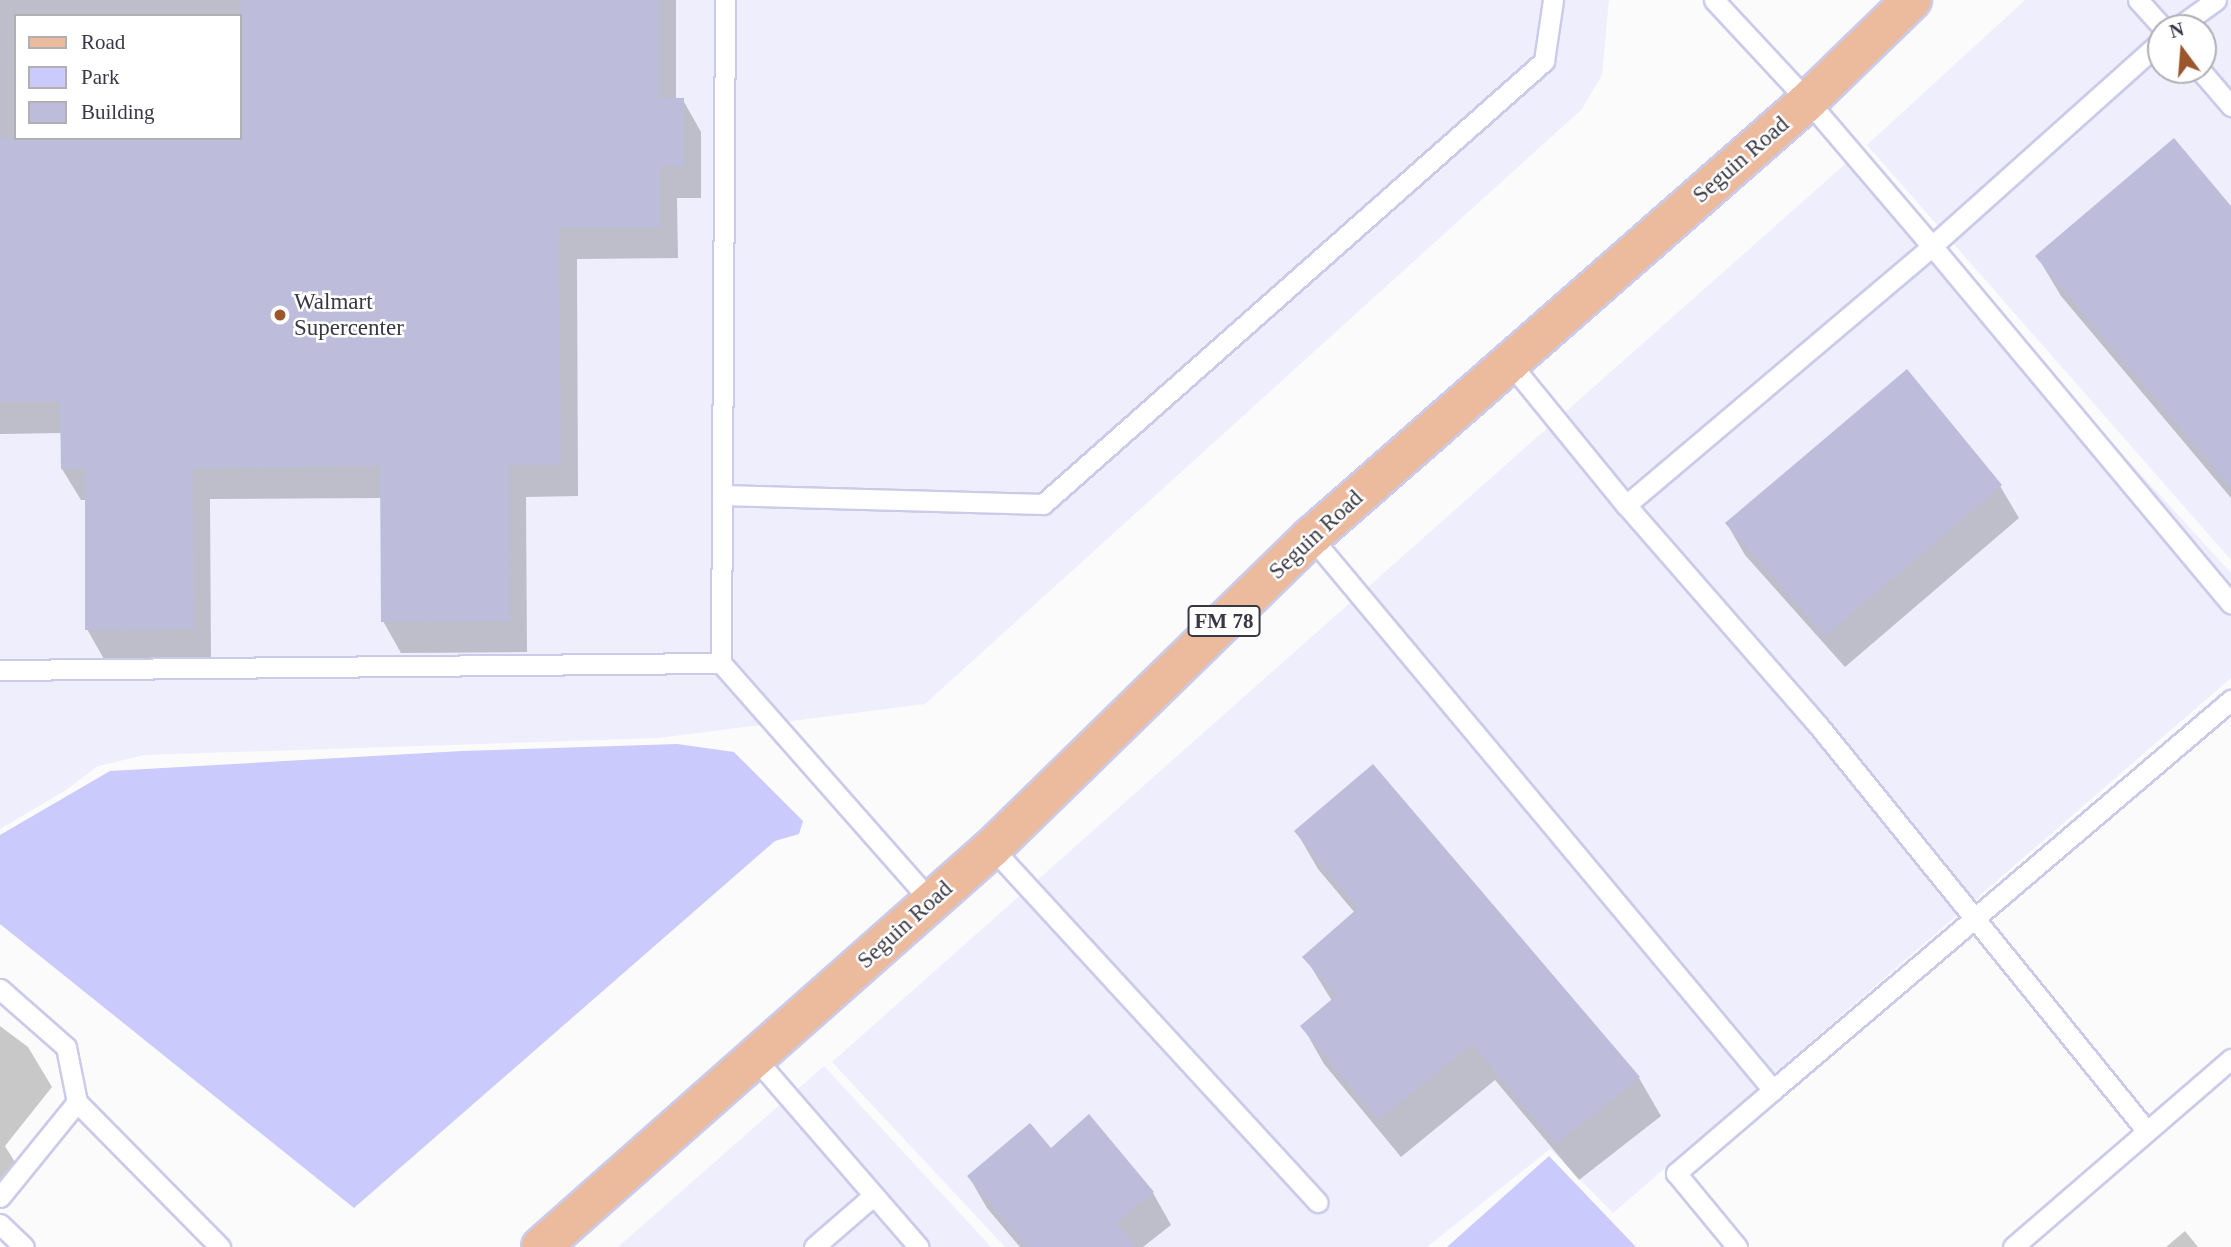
<!DOCTYPE html>
<style>
body{margin:0}
#map{position:relative;width:2231px;height:1247px;overflow:hidden;background:#fbfbfb;font-family:"Times New Roman",serif}
div>[style]{position:absolute}
.built>*{inset:0;background:#eeeefd}
.green>*{inset:0;background:#cacafc}
.shadow>*{inset:0;background:#0003}
.building>*{inset:0;background:#bdbddb}
.roads{filter:drop-shadow(2px 0 #cbcbe9) drop-shadow(-2px 0 #cbcbe9) drop-shadow(0 2px #cbcbe9) drop-shadow(0 -2px #cbcbe9)}
.service>*{height:19px;margin:-9.5px;padding:0 9.5px;transform-origin:9.5px;border-radius:9.5px;background:#fff}
.primary>*{height:38px;margin:-19px;padding:0 19px;transform-origin:19px;border-radius:19px;background:#ecba9d}
.dots>*{width:19px;height:19px;translate:-50% -50%;box-sizing:border-box;border:4px solid #fff;border-radius:50%}
span{translate:-50% -50%;white-space:nowrap;text-align:center;line-height:1.15;-webkit-text-stroke:5px #fff;paint-order:stroke}
.shield-label span{padding:2px 5px;background:#fff;border:2px solid;border-radius:5px;-webkit-text-stroke-width:0}
.shield-label{font-size:21px;color:#383844;font-weight:700}
.street-label{font-size:23px;color:#383844}
.poi-label{font-size:23px;color:#383844}
.left{translate:0 -50%;text-align:left}
.legend{position:absolute;left:14px;top:14px;width:228px;height:126px;box-sizing:border-box;background:#fff;border:2px solid #afafb4;margin:0;padding:9px 12px;list-style:none;font-size:21px;color:#383844}
.legend li{display:flex;align-items:center;gap:14px;height:35px}
.legend b{width:35px;border:2px solid #afafb4}
.north{position:absolute;left:2147px;top:14px;width:70px;height:70px;box-sizing:border-box;background:#fff;border:2px solid #afafb4;border-radius:50%;rotate:344deg;font-size:19px;font-weight:700;line-height:28px;text-align:center;color:#383844}
.north::after{content:'';display:block;margin:auto;width:24px;height:32px;background:#9b562b;clip-path:polygon(50% 0,100% 100%,50% 72%,0 100%)}
</style>
<div id="map">
<div class="built">
<i style="clip-path:polygon(evenodd,0 0,1609px 0,1602px 75px,1582px 109px,925px 704px,658px 738px,145px 755px,98px 766px,66px 790px,0 829px,0 0,16px 16px,240px 16px,240px 138px,16px 138px,16px 16px)"></i>
<i style="clip-path:polygon(evenodd,2025px 0,2231px 0,2231px 560px,1867px 145px,2025px 0,2161px 28px,2203px 28px,2203px 70px,2161px 70px,2161px 28px)"></i>
<i style="clip-path:polygon(1852px 158px,2231px 573px,2231px 678px,1613px 1213px,1550px 1149px,1427px 1247px,1005px 1247px,832px 1062px)"></i>
<i style="clip-path:polygon(824px 1066px,991px 1247px,618px 1247px)"></i>
</div>
<div class="green">
<i style="clip-path:polygon(677px 744px,734px 752px,803px 821px,799px 834px,775px 841px,354px 1208px,0 924px,0 835px,110px 771px,462px 751px)"></i>
<i style="clip-path:polygon(1549px 1156px,1636px 1247px,1447px 1247px)"></i>
</div>
<div class="shadow">
<i style="clip-path:polygon(evenodd,0 0,676px 0,676px 100px,683px 100px,701px 132px,701px 198px,677px 198px,678px 258px,577px 259px,578px 496px,526px 497px,527px 652px,401px 653px,383px 621px,382px 498px,210px 499px,211px 660px,105px 661px,87px 629px,87px 500px,81px 500px,62px 469px,62px 433px,0 434px,0 0,16px 16px,240px 16px,240px 138px,16px 138px,16px 16px)"></i>
<i style="clip-path:polygon(2231px 208px,2231px 498px,2061px 296px,2037px 256px)"></i>
<i style="clip-path:polygon(2000px 486px,2019px 518px,1845px 667px,1745px 555px,1727px 524px)"></i>
<i style="clip-path:polygon(1373px 767px,1639px 1078px,1661px 1116px,1579px 1180px,1495px 1080px,1401px 1157px,1324px 1064px,1303px 1027px,1332px 1001px,1305px 957px,1355px 913px,1318px 869px,1296px 831px)"></i>
<i style="clip-path:polygon(0 1026px,28px 1047px,52px 1087px,5px 1146px,18px 1167px,0 1190px)"></i>
<i style="clip-path:polygon(1089px 1116px,1153px 1193px,1171px 1225px,1143px 1247px,1020px 1247px,987px 1208px,969px 1177px,1050px 1151px)"></i>
<i style="clip-path:polygon(2185px 1231px,2198px 1247px,2166px 1247px)"></i>
</div>
<div class="building">
<i style="clip-path:polygon(240px 0,659px 0,659px 98px,684px 98px,684px 166px,660px 166px,660px 227px,559px 227px,561px 465px,509px 465px,510px 621px,381px 622px,380px 466px,193px 468px,194px 629px,85px 630px,85px 468px,61px 469px,60px 402px,0 402px,0 138px,240px 138px)"></i>
<i style="clip-path:polygon(2174px 138px,2231px 206px,2231px 488px,2035px 256px)"></i>
<i style="clip-path:polygon(1907px 369px,2002px 485px,1825px 636px,1725px 523px)"></i>
<i style="clip-path:polygon(1373px 764px,1640px 1077px,1556px 1144px,1472px 1044px,1378px 1120px,1300px 1026px,1337px 995px,1302px 957px,1358px 908px,1294px 831px)"></i>
<i style="clip-path:polygon(1089px 1114px,1154px 1192px,1116px 1222px,1136px 1247px,1026px 1247px,967px 1176px,1030px 1123px,1051px 1148px)"></i>
</div>
<div class="roads">
<div class="service">
<i style="left:725px;top:0;width:663px;rotate:90.35deg"></i>
<i style="left:721px;top:663px;width:319px;rotate:48.6deg"></i>
<i style="left:1714px;top:0;width:138px;rotate:47.1deg"></i>
<i style="left:1808px;top:101px;width:191px;rotate:49.5deg"></i>
<i style="left:1932px;top:246px;width:466px;rotate:50.1deg"></i>
<i style="left:2138px;top:0;width:38px;rotate:48deg"></i>
<i style="left:2177px;top:28px;width:48px;rotate:-35.7deg"></i>
<i style="left:2200px;top:70px;width:48px;rotate:49.3deg"></i>
<i style="left:1510px;top:363px;width:183px;rotate:50.8deg"></i>
<i style="left:1626px;top:505px;width:292px;rotate:48.9deg"></i>
<i style="left:1818px;top:725px;width:521px;rotate:51deg"></i>
<i style="left:722px;top:495px;width:321px;rotate:1.6deg"></i>
<i style="left:1043px;top:504px;width:669px;rotate:-41.48deg"></i>
<i style="left:1544px;top:61px;width:62px;rotate:-81.6deg"></i>
<i style="left:1626px;top:505px;width:401px;rotate:-40.2deg"></i>
<i style="left:1932px;top:246px;width:307px;rotate:-41.8deg"></i>
<i style="left:1311px;top:537px;width:721px;rotate:50.12deg"></i>
<i style="left:1773px;top:1090px;width:128px;rotate:139.4deg"></i>
<i style="left:1676px;top:1173px;width:96px;rotate:50.5deg"></i>
<i style="left:0;top:670px;width:721px;rotate:-0.56deg"></i>
<i style="left:992px;top:848px;width:481px;rotate:47.4deg"></i>
<i style="left:0;top:989px;width:88px;rotate:41.3deg"></i>
<i style="left:66px;top:1047px;width:56px;rotate:78.7deg"></i>
<i style="left:77px;top:1102px;width:122px;rotate:129deg"></i>
<i style="left:755px;top:1058px;width:250px;rotate:49.1deg"></i>
<i style="left:1773px;top:1090px;width:602px;rotate:-40.42deg"></i>
<i style="left:77px;top:1102px;width:204px;rotate:45.4deg"></i>
<i style="left:0;top:1224px;width:33px;rotate:44deg"></i>
<i style="left:814px;top:1247px;width:79px;rotate:-40.9deg"></i>
<i style="left:2013px;top:1247px;width:288px;rotate:-40.8deg"></i>
</div>
<div class="primary">
<i style="left:541px;top:1247px;width:602px;rotate:-41.5deg"></i>
<i style="left:992px;top:848px;width:446px;rotate:-44.3deg"></i>
<i style="left:1311px;top:537px;width:661px;rotate:-41.26deg"></i>
<i style="left:1808px;top:101px;width:145px;rotate:-44.2deg"></i>
</div>
</div>
<div class="dots">
<i style="left:280px;top:315px;background:#9b562b"></i>
</div>
<div class="shield-label">
<span style="left:1224px;top:621px">FM 78</span>
</div>
<div class="street-label">
<span style="left:1741px;top:160px;rotate:-41deg">Seguin Road</span>
<span style="left:1316px;top:535px;rotate:-43deg">Seguin Road</span>
<span style="left:905px;top:925px;rotate:-42deg">Seguin Road</span>
</div>
<div class="poi-label">
<span class="left" style="left:294px;top:315px">Walmart<br>Supercenter</span>
</div>
<ul class="legend">
<li><b style="height:9px;background:#ecba9d"></b>Road</li>
<li><b style="height:19px;background:#cacafc"></b>Park</li>
<li><b style="height:19px;background:#bdbddb"></b>Building</li>
</ul>
<div class="north">N</div>
</div>
